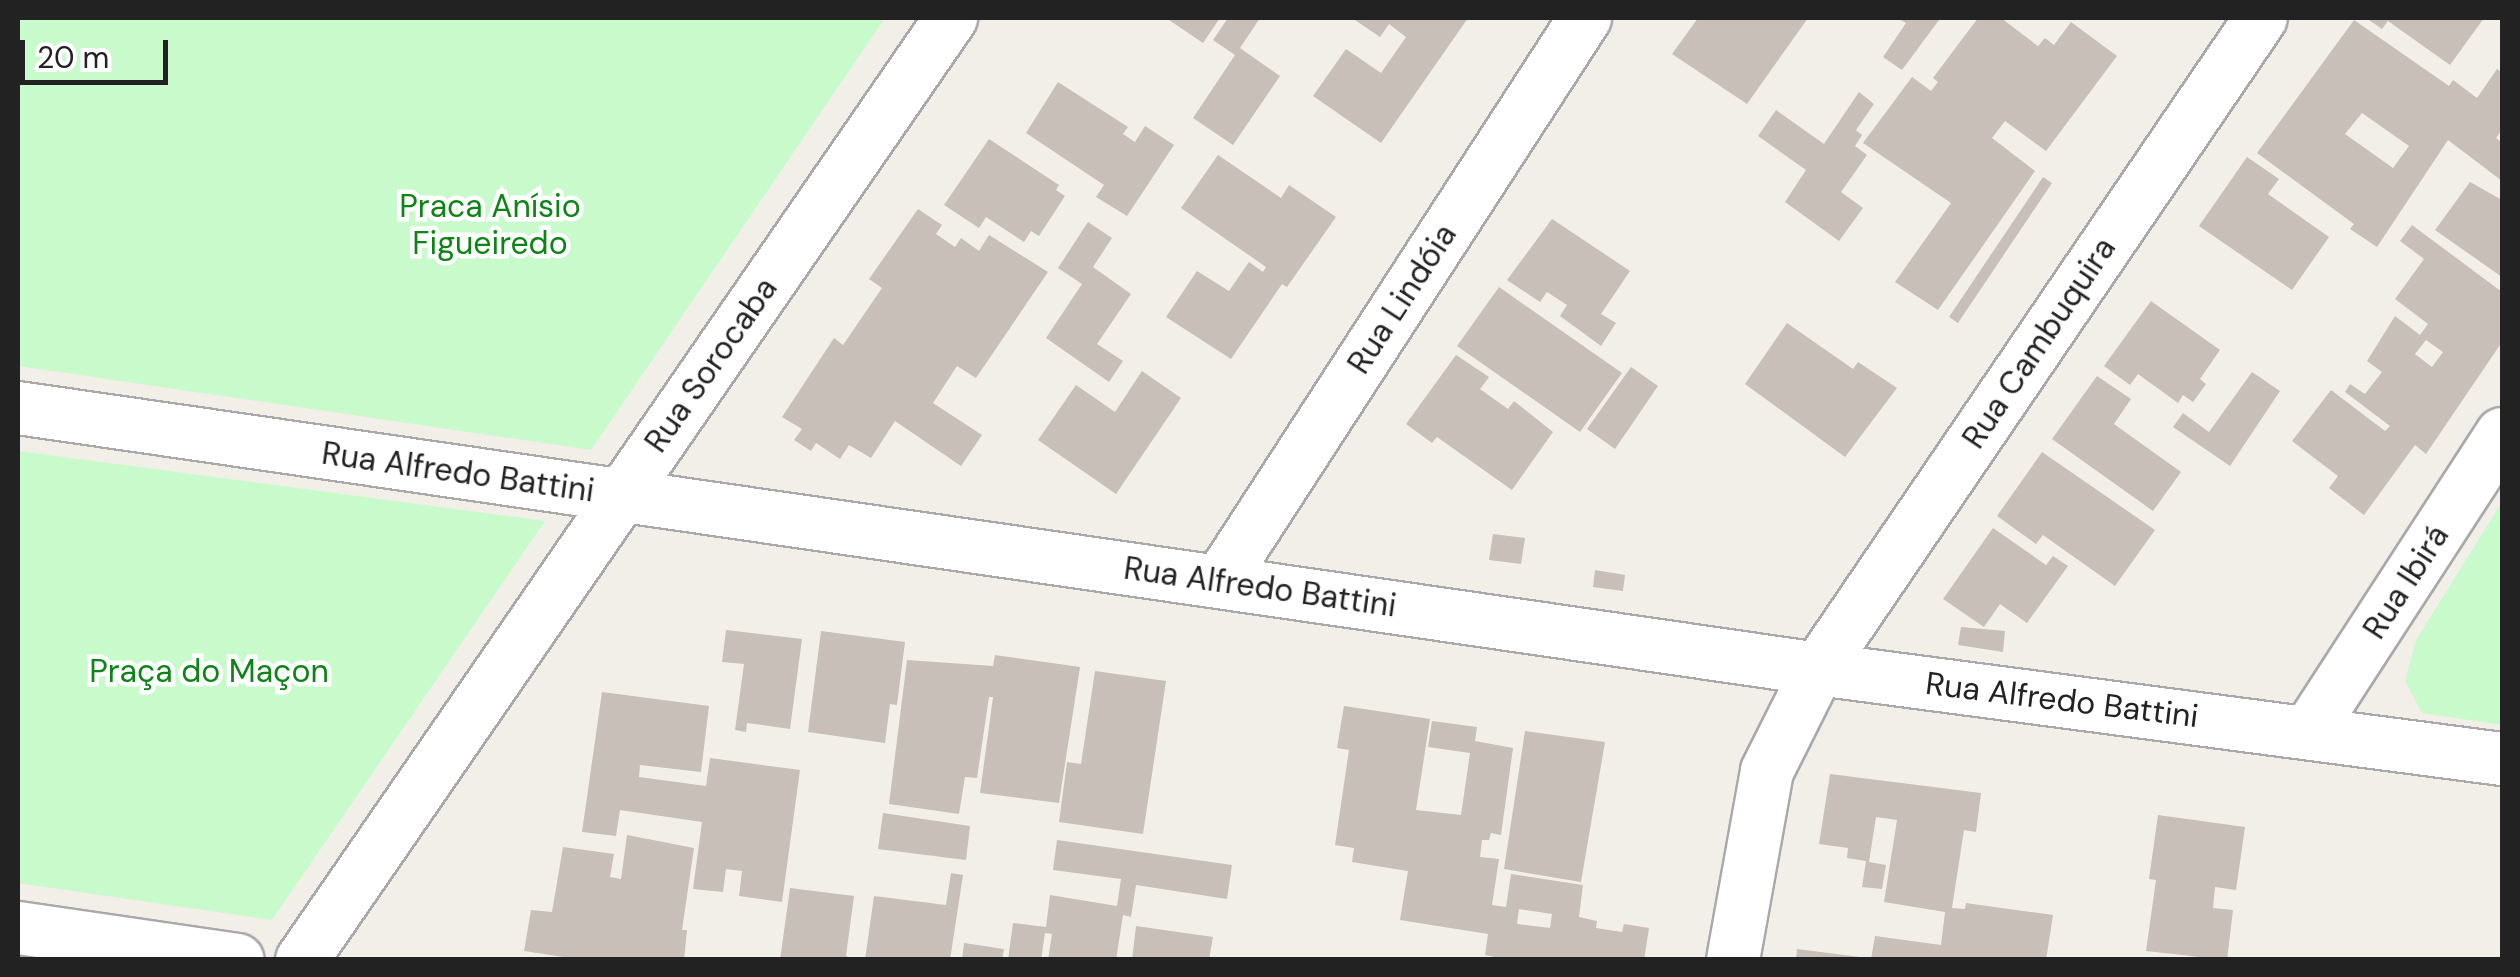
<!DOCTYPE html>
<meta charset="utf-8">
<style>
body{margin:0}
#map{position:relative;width:2520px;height:977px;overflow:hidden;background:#f2efe9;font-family:"DM Sans",sans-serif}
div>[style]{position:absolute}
.park>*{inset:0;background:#c8facc}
.building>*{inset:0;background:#c7bfb8}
.roads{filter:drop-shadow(2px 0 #a9a9a9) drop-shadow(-2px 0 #a9a9a9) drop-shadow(0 2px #a9a9a9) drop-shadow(0 -2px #a9a9a9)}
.minor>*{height:52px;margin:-26px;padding:0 26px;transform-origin:26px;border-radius:26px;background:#fff}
span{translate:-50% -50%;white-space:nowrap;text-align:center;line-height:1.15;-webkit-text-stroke:9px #fff;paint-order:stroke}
.park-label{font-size:32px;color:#0c8416}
.street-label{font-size:32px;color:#222}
.frame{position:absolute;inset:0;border:20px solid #222;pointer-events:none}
.scale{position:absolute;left:20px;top:40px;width:148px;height:45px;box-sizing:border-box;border:5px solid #222;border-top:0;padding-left:12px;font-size:30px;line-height:35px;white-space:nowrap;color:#222;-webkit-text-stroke:8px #fff;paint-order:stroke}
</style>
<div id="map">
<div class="park">
<i style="clip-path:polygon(24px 18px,885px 18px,591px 450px,18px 366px,18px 22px)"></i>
<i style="clip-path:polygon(18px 451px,545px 521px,272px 920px,18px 883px)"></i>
<i style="clip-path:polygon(2502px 502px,2502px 725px,2422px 713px,2405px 681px,2416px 640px)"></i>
</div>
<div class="building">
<i style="clip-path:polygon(1166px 18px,1220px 18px,1203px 43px)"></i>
<i style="clip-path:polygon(1228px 18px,1260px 18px,1240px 48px,1280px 76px,1233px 145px,1193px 118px,1235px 55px,1213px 40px)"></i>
<i style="clip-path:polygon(1352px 18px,1468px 18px,1381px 143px,1313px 96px,1346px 49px,1381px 73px,1406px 37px,1389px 24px,1380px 37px)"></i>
<i style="clip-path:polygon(1698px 18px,1808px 18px,1747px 104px,1672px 54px)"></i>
<i style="clip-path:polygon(1897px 18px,1939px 20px,1902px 70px,1883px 57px,1906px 23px)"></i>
<i style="clip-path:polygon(1978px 18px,2001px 18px,2038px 46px,2045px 38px,2054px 45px,2071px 22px,2117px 56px,2046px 151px,2005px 121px,1992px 138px,2035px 171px,1938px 310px,1895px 282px,1951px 203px,1863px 143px,1912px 77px,1931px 91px,1938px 82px,1933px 78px)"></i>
<i style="clip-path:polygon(2366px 18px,2484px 18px,2450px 65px,2388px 21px,2382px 29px)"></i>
<i style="clip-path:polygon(evenodd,2354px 20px,2449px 86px,2453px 80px,2477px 98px,2497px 69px,2502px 73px,2502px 130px,2496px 138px,2502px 143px,2502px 181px,2448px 140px,2377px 247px,2350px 229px,2354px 224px,2257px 153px,2354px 20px,2362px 113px,2409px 146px,2393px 168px,2345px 134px,2362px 113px)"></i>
<i style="clip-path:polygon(1058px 82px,1128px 127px,1123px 134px,1135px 142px,1145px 126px,1174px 145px,1127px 216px,1096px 197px,1104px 185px,1026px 133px)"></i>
<i style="clip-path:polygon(1859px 92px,1874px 104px,1856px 130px,1862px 135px,1855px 146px,1867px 155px,1841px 192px,1863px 208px,1839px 241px,1785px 202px,1806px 170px,1758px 136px,1776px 110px,1824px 144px)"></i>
<i style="clip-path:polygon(989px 139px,1059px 185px,1056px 190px,1065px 196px,1039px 236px,1031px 231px,1024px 242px,986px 217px,979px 228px,944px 205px)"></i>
<i style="clip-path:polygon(1218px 155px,1281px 198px,1289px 185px,1336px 217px,1287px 287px,1282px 284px,1231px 359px,1166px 317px,1197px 271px,1229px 291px,1249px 262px,1263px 272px,1266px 267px,1181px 208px)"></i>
<i style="clip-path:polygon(2247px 157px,2279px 179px,2268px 194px,2329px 237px,2292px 290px,2199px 226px)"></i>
<i style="clip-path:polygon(2043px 177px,2052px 183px,1958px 323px,1949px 317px)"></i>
<i style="clip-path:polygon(2470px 182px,2502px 200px,2502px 277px,2435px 230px)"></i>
<i style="clip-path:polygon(918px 209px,942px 225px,936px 234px,955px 247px,961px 238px,979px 251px,989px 235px,1048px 272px,976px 378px,957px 366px,933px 403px,982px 435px,961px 466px,895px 421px,871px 458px,849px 445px,840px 459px,816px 443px,811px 451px,794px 440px,802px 429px,782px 417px,834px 338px,843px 345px,882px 288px,869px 279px)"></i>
<i style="clip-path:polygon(1552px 219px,1630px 271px,1601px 314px,1616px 323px,1601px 346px,1560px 316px,1567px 305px,1547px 292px,1540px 302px,1507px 280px)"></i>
<i style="clip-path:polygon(1088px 222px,1112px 238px,1093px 267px,1131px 294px,1097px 344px,1123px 361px,1109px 382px,1046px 338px,1082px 284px,1058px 268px)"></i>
<i style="clip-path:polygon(evenodd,2412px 225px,2502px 292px,2502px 342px,2426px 454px,2415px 445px,2364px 515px,2329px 488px,2338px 476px,2292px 441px,2331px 390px,2385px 431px,2390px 426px,2345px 392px,2350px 384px,2365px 394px,2382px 372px,2367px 361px,2395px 316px,2420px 335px,2428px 324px,2395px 299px,2424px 259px,2400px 241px,2412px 225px,2426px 340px,2443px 352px,2432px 367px,2415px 354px,2426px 340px)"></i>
<i style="clip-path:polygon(1499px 287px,1622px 373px,1580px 432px,1457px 346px)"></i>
<i style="clip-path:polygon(2151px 301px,2220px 350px,2200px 379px,2206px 384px,2193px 402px,2183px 395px,2178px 403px,2138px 374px,2130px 385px,2104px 366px)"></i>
<i style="clip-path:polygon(1787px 323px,1853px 369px,1858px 362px,1897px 388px,1845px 457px,1745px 384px)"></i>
<i style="clip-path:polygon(1456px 355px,1489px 377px,1480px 389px,1508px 409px,1514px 401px,1553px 432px,1512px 490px,1437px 437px,1432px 443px,1406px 424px)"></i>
<i style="clip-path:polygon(1631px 367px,1658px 386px,1615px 449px,1587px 429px)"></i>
<i style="clip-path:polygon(1142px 371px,1181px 398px,1116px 494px,1038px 440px,1076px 385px,1115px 412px)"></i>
<i style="clip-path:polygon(2252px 372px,2280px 391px,2230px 466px,2173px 427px,2183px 413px,2209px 432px)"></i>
<i style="clip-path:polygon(2097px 376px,2131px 399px,2114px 424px,2181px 472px,2153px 511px,2052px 439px)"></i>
<i style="clip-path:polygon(2042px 452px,2155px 530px,2115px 586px,2043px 535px,2036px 544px,1997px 516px)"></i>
<i style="clip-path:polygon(1993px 528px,2046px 565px,2053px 556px,2068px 566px,2027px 623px,2000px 604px,1984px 627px,1943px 599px)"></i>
<i style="clip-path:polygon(1493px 534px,1525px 538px,1521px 564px,1489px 560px)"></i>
<i style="clip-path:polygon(1595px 570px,1625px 575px,1623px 591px,1593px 587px)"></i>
<i style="clip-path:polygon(1961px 627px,2005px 631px,2003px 652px,1958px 645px)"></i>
<i style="clip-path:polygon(726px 630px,802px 639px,790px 729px,747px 723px,746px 732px,735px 730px,744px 664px,722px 662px)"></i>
<i style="clip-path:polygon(821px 631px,905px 642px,897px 705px,890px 704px,885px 743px,808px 732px)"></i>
<i style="clip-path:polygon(995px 655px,1080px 667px,1059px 803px,980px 793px,993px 697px,989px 697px,977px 778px,965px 777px,959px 814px,889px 804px,907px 660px,993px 666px)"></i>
<i style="clip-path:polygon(1095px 671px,1166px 681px,1143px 834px,1059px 822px,1067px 762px,1081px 764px)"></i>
<i style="clip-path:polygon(602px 692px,709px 706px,701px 772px,640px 765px,639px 777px,706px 786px,710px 758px,800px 770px,782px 902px,739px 896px,742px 871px,726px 869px,723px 892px,693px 889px,702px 822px,620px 810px,616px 836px,582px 832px)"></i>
<i style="clip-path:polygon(evenodd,1344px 706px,1430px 719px,1416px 810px,1461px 815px,1470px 753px,1428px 747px,1432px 721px,1477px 727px,1475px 741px,1513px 748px,1501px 835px,1491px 833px,1489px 840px,1482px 840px,1480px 857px,1499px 859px,1492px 905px,1506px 907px,1511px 874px,1583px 885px,1579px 917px,1597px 921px,1596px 928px,1622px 932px,1624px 924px,1649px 928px,1644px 960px,1510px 960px,1485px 955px,1488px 934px,1400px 920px,1408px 871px,1352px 862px,1354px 848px,1335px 845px,1349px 750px,1337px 748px,1344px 706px,1519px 909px,1552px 914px,1550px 928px,1517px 924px,1519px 909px)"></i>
<i style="clip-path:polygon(1525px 731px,1605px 742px,1581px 882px,1504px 869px)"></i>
<i style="clip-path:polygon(1830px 774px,1981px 793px,1976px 832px,1964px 830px,1952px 908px,1965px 909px,1966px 903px,2053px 915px,2046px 960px,1871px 959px,1875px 936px,1941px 945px,1945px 912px,1884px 902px,1897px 820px,1876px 817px,1869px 862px,1886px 865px,1882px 889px,1862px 887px,1866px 861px,1847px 858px,1848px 848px,1819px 844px)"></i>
<i style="clip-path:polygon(883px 813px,970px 826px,966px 860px,878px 849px)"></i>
<i style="clip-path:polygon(2158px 815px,2245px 827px,2236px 890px,2215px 887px,2213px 908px,2233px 910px,2227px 960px,2146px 951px,2156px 880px,2149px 879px)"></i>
<i style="clip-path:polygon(627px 835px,694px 848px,682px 930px,687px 930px,684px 960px,583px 960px,524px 951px,531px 910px,552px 912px,563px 847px,614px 854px,610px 877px,621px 879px)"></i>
<i style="clip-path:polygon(1057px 840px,1232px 865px,1227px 899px,1136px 885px,1131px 917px,1123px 915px,1116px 960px,1048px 960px,1052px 934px,1045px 933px,1041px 960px,1008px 960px,1013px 923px,1046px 927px,1050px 895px,1117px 906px,1121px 879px,1053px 870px)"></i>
<i style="clip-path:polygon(951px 873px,963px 875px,950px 960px,865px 960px,874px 896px,946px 905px)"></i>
<i style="clip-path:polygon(790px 888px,854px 896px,846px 956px,855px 960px,780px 960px)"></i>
<i style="clip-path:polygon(1136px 926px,1213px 937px,1209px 960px,1132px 960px)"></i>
<i style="clip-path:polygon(964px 943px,1004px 949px,1002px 960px,962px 960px)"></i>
<i style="clip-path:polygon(1797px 949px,1860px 957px,1860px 960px,1796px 960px)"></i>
</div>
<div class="roads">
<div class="minor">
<i style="left:18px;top:408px;width:1819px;rotate:8.25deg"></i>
<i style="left:1818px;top:669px;width:690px;rotate:7.5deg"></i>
<i style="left:1220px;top:581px;width:671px;rotate:-57.04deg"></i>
<i style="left:2309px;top:731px;width:354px;rotate:-57deg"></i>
<i style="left:18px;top:928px;width:222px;rotate:8.3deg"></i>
<i style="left:302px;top:960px;width:1144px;rotate:-55.43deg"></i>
<i style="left:1733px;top:960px;width:192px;rotate:-79.8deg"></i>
<i style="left:1767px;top:771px;width:114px;rotate:-63.4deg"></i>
<i style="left:1818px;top:669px;width:787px;rotate:-55.77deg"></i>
</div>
</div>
<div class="park-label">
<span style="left:490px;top:225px">Praca Anísio<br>Figueiredo</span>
<span style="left:209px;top:671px">Praça do Maçon</span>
</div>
<div class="street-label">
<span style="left:1402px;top:299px;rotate:-57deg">Rua Lindóia</span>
<span style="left:2039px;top:343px;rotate:-56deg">Rua Cambuquira</span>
<span style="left:711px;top:365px;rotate:-55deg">Rua Sorocaba</span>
<span style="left:458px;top:472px;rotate:8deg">Rua Alfredo Battini</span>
<span style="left:2406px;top:582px;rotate:-57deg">Rua Ibirá</span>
<span style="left:1260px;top:587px;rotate:8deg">Rua Alfredo Battini</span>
<span style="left:2062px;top:700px;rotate:7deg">Rua Alfredo Battini</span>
</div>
<div class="frame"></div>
<div class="scale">20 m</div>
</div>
